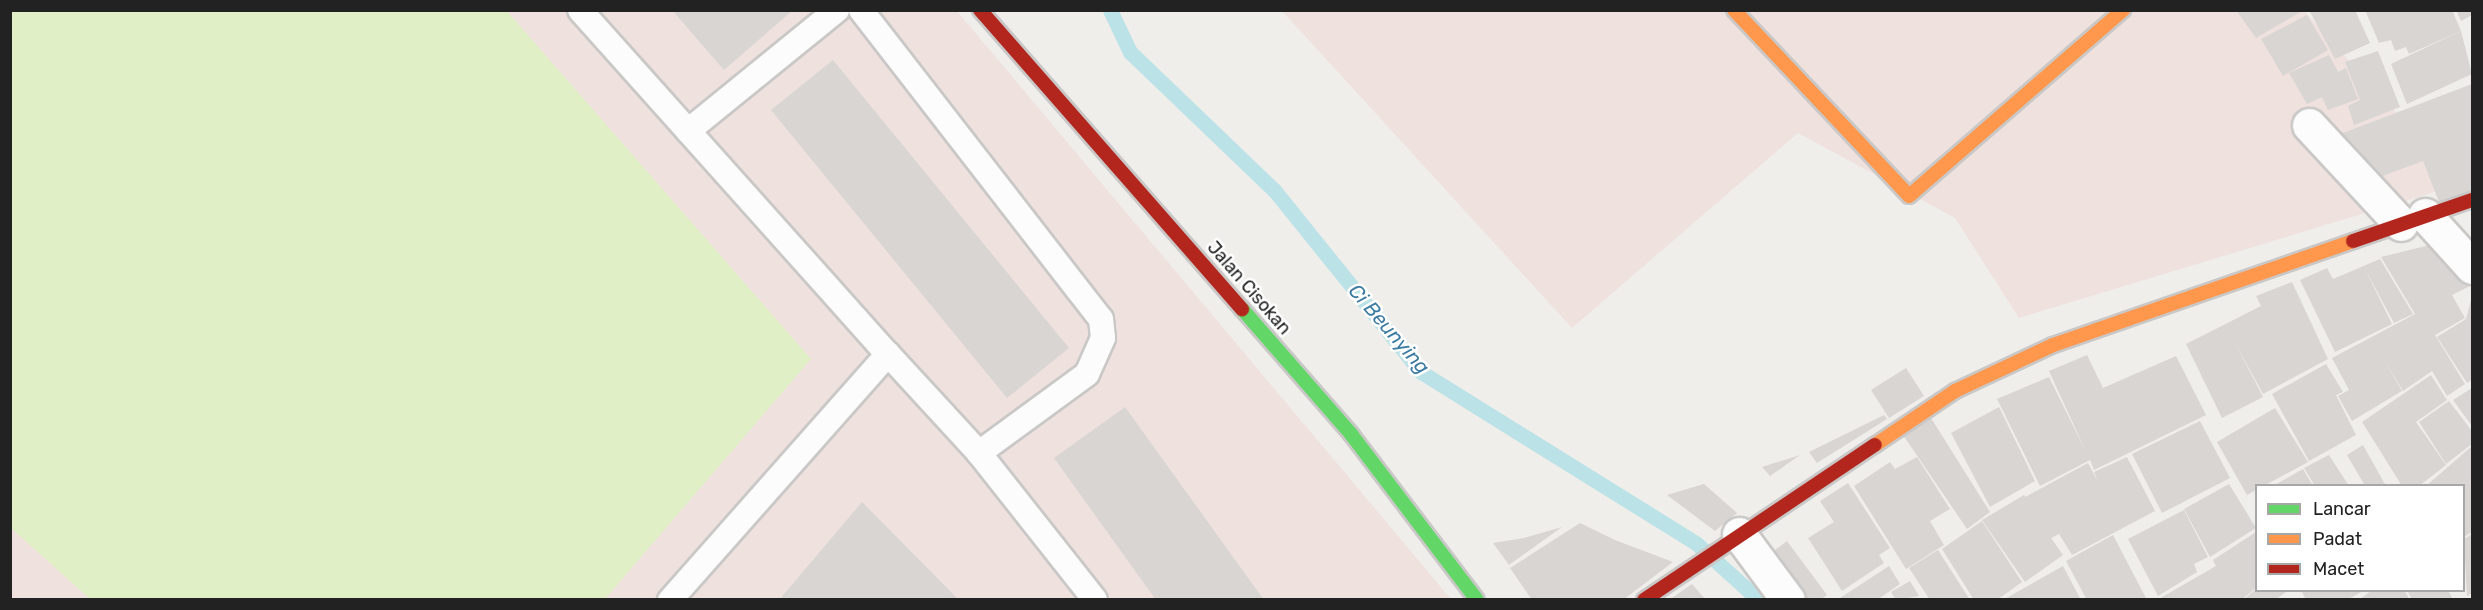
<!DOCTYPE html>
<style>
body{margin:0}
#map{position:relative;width:2483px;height:610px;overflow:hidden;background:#f0eeeb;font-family:Rubik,sans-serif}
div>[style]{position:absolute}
.military>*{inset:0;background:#efe1de}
.grass>*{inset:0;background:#e1efc7}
.stream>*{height:15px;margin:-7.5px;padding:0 7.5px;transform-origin:7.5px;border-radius:7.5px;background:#bbe2e6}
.building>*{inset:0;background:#d8d5d3}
.roads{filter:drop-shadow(2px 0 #c9c8c7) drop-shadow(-2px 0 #c9c8c7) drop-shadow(0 2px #c9c8c7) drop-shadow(0 -2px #c9c8c7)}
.lane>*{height:24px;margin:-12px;padding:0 12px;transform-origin:12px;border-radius:12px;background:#fdfcfc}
.street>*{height:33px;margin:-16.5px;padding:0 16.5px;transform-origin:16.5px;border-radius:16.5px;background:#fdfcfc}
.fast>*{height:14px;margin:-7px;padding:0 7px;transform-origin:7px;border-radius:7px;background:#63d668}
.slow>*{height:14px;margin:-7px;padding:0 7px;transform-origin:7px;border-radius:7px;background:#ff974d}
.jam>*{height:14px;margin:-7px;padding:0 7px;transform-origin:7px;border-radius:7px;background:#b3261e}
span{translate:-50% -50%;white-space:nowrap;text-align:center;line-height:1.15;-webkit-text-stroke:5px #fff;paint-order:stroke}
.street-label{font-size:18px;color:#222}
.water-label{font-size:20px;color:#3c7ba2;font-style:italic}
.frame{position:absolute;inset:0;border:12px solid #222;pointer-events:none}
.legend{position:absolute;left:2255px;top:484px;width:210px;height:108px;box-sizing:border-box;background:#fff;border:2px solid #a7a7a7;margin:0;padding:8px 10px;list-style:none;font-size:18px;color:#222}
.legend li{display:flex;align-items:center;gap:12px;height:30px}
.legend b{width:30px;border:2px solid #a7a7a7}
</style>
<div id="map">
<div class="military">
<i style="clip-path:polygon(10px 11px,957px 11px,1451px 599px,11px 599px)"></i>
<i style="clip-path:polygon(1282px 11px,2304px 11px,2461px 184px,2019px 318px,1955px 218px,1798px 133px,1572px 328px)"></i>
</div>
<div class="grass">
<i style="clip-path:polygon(11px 10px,507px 11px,811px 359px,605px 599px,90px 599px,11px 528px)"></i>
</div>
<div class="stream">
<i style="left:1110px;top:10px;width:47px;rotate:64.5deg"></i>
<i style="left:1130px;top:52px;width:199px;rotate:43.8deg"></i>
<i style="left:1274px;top:190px;width:234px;rotate:51.1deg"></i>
<i style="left:1421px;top:372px;width:325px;rotate:31.9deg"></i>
<i style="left:1697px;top:544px;width:84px;rotate:42.1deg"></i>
</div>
<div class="building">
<i style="clip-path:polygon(672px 10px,793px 10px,724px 70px)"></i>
<i style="clip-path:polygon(2236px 10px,2304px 10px,2256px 38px)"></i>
<i style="clip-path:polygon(2309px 10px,2355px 10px,2370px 43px,2335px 59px)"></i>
<i style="clip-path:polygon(2365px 10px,2452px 10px,2461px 31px,2409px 54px,2406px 47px,2395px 51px,2391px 40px,2379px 43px)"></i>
<i style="clip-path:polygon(2456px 10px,2472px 10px,2472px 15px,2461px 21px)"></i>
<i style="clip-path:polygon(2307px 15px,2328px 50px,2283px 76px,2261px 39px)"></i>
<i style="clip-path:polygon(2461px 31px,2472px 74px,2407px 104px,2391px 64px)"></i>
<i style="clip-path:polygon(2378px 51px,2400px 107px,2354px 125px,2348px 106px,2360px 100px,2345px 62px)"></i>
<i style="clip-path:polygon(2329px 55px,2338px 72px,2346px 68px,2358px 99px,2328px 110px,2322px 97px,2307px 104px,2289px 73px)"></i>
<i style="clip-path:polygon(833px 60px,1069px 348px,1007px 398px,771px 110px)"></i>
<i style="clip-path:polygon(2472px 84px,2472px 197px,2441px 207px,2423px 161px,2369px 181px,2335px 136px)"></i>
<i style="clip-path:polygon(2438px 243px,2472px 285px,2452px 295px,2465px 318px,2435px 335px,2465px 384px,2447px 396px,2432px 371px,2403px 391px,2384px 360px,2402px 391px,2352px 421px,2338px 396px,2349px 390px,2332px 358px,2415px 314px,2381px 257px)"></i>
<i style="clip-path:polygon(2380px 259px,2413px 314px,2394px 323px,2365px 269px,2392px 324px,2335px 352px,2300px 280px,2327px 268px,2333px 279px)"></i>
<i style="clip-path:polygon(2292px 282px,2328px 359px,2263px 394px,2235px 343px,2263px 397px,2222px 418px,2186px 344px,2261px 306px,2256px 296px)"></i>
<i style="clip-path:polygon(2472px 296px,2472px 380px,2467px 383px,2437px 337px,2466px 319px)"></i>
<i style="clip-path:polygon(2087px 355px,2103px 388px,2176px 356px,2206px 415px,2094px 470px,2090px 460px,2040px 486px,1997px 399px,2049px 377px,2087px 454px,2049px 371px)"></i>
<i style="clip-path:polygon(2326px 364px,2343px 392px,2336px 395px,2356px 435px,2309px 461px,2272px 394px)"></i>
<i style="clip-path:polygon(1906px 368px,1924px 396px,1889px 418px,1871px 390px)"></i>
<i style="clip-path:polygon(2431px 375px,2447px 400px,2416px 422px,2446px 465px,2419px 486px,2402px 486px,2362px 422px)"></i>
<i style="clip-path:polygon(2472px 388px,2472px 426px,2453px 400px)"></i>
<i style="clip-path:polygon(2449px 401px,2472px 431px,2472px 444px,2446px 464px,2419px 422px)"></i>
<i style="clip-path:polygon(1125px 407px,1264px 600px,1156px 600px,1054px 458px)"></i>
<i style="clip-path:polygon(1999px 407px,2035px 481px,1990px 507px,1951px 433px)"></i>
<i style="clip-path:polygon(2275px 408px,2308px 462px,2247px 495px,2217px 442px)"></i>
<i style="clip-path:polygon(1884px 415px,1887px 419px,1817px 463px,1809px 452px)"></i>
<i style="clip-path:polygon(1931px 418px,1990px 512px,1967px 529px,1903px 435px)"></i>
<i style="clip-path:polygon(2200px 421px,2230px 478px,2162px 513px,2132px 454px)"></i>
<i style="clip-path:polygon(2363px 445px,2386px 486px,2365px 486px,2347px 455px)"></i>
<i style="clip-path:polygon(2472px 446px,2472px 532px,2464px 537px,2464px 486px,2426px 486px)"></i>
<i style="clip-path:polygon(1800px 455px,1770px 476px,1762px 467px)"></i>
<i style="clip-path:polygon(2329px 455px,2349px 486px,2315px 486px,2304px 468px)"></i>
<i style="clip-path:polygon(1917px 457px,1950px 509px,1930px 521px,1944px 545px,1906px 569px,1854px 486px,1890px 462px,1895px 469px)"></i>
<i style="clip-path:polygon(2127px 457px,2155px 511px,2072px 555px,2059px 534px,2051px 538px,2063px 555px,2025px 582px,1982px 520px,2024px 495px,2037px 516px,2025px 497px,2088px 463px,2098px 482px,2094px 472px)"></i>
<i style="clip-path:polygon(2303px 469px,2313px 486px,2273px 486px)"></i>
<i style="clip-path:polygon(1848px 483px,1890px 548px,1879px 555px,1884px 563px,1842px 591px,1808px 538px,1834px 522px,1820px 501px)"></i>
<i style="clip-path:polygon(1704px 484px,1737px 513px,1715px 531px,1667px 495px)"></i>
<i style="clip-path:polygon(2229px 484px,2256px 528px,2210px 557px,2184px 509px)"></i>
<i style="clip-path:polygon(862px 502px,959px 600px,779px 600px)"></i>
<i style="clip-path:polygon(2184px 510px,2208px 557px,2194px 564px,2197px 572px,2158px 596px,2128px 539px)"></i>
<i style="clip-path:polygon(1982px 521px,2022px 582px,1997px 600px,1974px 600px,1942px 549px)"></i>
<i style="clip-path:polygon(1580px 523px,1615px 540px,1673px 562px,1623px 600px,1532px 600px,1510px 568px)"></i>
<i style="clip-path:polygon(1562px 527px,1509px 565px,1493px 543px,1524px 538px)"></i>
<i style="clip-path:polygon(2256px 532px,2256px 588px,2241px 600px,2157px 600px,2216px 566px,2213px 560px)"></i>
<i style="clip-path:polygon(2472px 534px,2472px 593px,2467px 596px,2464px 539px)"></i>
<i style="clip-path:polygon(2113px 535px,2147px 600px,2087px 600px,2066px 561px)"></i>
<i style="clip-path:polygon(1787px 541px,1827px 595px,1820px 600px,1795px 600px,1764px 558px)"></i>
<i style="clip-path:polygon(1938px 550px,1970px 600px,1930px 600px,1909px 568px)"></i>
<i style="clip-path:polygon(1889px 566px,1900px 584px,1877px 600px,1837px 600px)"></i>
<i style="clip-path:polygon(2063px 566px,2081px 600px,2003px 600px)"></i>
<i style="clip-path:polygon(1910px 581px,1919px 596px,1896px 600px,1891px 592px)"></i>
<i style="clip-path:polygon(1692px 584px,1706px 600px,1669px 600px)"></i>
<i style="clip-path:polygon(2256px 589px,2285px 590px,2286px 592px,2275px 600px,2243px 600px)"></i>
<i style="clip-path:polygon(2301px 590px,2365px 590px,2347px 600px,2306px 600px)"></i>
<i style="clip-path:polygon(2372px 590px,2404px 590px,2410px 600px,2359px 600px)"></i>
<i style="clip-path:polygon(2407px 590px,2448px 590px,2453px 600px,2412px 600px)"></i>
</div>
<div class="roads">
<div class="lane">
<i style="left:580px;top:10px;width:462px;rotate:48.2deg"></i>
<i style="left:888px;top:354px;width:329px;rotate:131.5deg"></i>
<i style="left:861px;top:10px;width:391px;rotate:52.2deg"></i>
<i style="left:1101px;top:319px;width:19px;rotate:84deg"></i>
<i style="left:1103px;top:338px;width:39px;rotate:114deg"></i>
<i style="left:1087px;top:374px;width:134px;rotate:143.8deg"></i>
<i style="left:688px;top:131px;width:192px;rotate:-39.1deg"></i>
<i style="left:888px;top:354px;width:134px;rotate:47.4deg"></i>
<i style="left:979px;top:453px;width:187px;rotate:51.7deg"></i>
</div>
<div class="street">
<i style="left:2309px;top:125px;width:135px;rotate:47.1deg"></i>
<i style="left:2425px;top:215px;width:70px;rotate:47.9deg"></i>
<i style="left:1739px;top:534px;width:82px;rotate:53.4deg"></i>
</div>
<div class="fast">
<i style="left:1242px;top:309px;width:166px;rotate:48.9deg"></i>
<i style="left:1351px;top:434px;width:208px;rotate:52.8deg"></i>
</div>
<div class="slow">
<i style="left:1734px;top:10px;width:255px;rotate:46.7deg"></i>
<i style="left:1909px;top:196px;width:284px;rotate:-41deg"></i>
<i style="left:1875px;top:445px;width:97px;rotate:-34deg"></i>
<i style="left:1955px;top:391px;width:108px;rotate:-25.1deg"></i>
<i style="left:2053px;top:345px;width:318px;rotate:-19.1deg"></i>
</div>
<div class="jam">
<i style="left:980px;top:10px;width:398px;rotate:48.8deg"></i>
<i style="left:2353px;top:241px;width:126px;rotate:-19deg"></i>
<i style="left:1644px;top:600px;width:278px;rotate:-33.9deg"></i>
</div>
</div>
<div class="street-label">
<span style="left:1249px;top:288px;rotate:49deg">Jalan Cisokan</span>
</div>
<div class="water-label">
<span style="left:1389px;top:329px;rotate:49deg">Ci Beunying</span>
</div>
<div class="frame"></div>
<ul class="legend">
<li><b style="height:8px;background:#63d668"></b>Lancar</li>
<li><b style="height:8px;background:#ff974d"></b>Padat</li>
<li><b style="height:8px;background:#b3261e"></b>Macet</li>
</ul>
</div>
